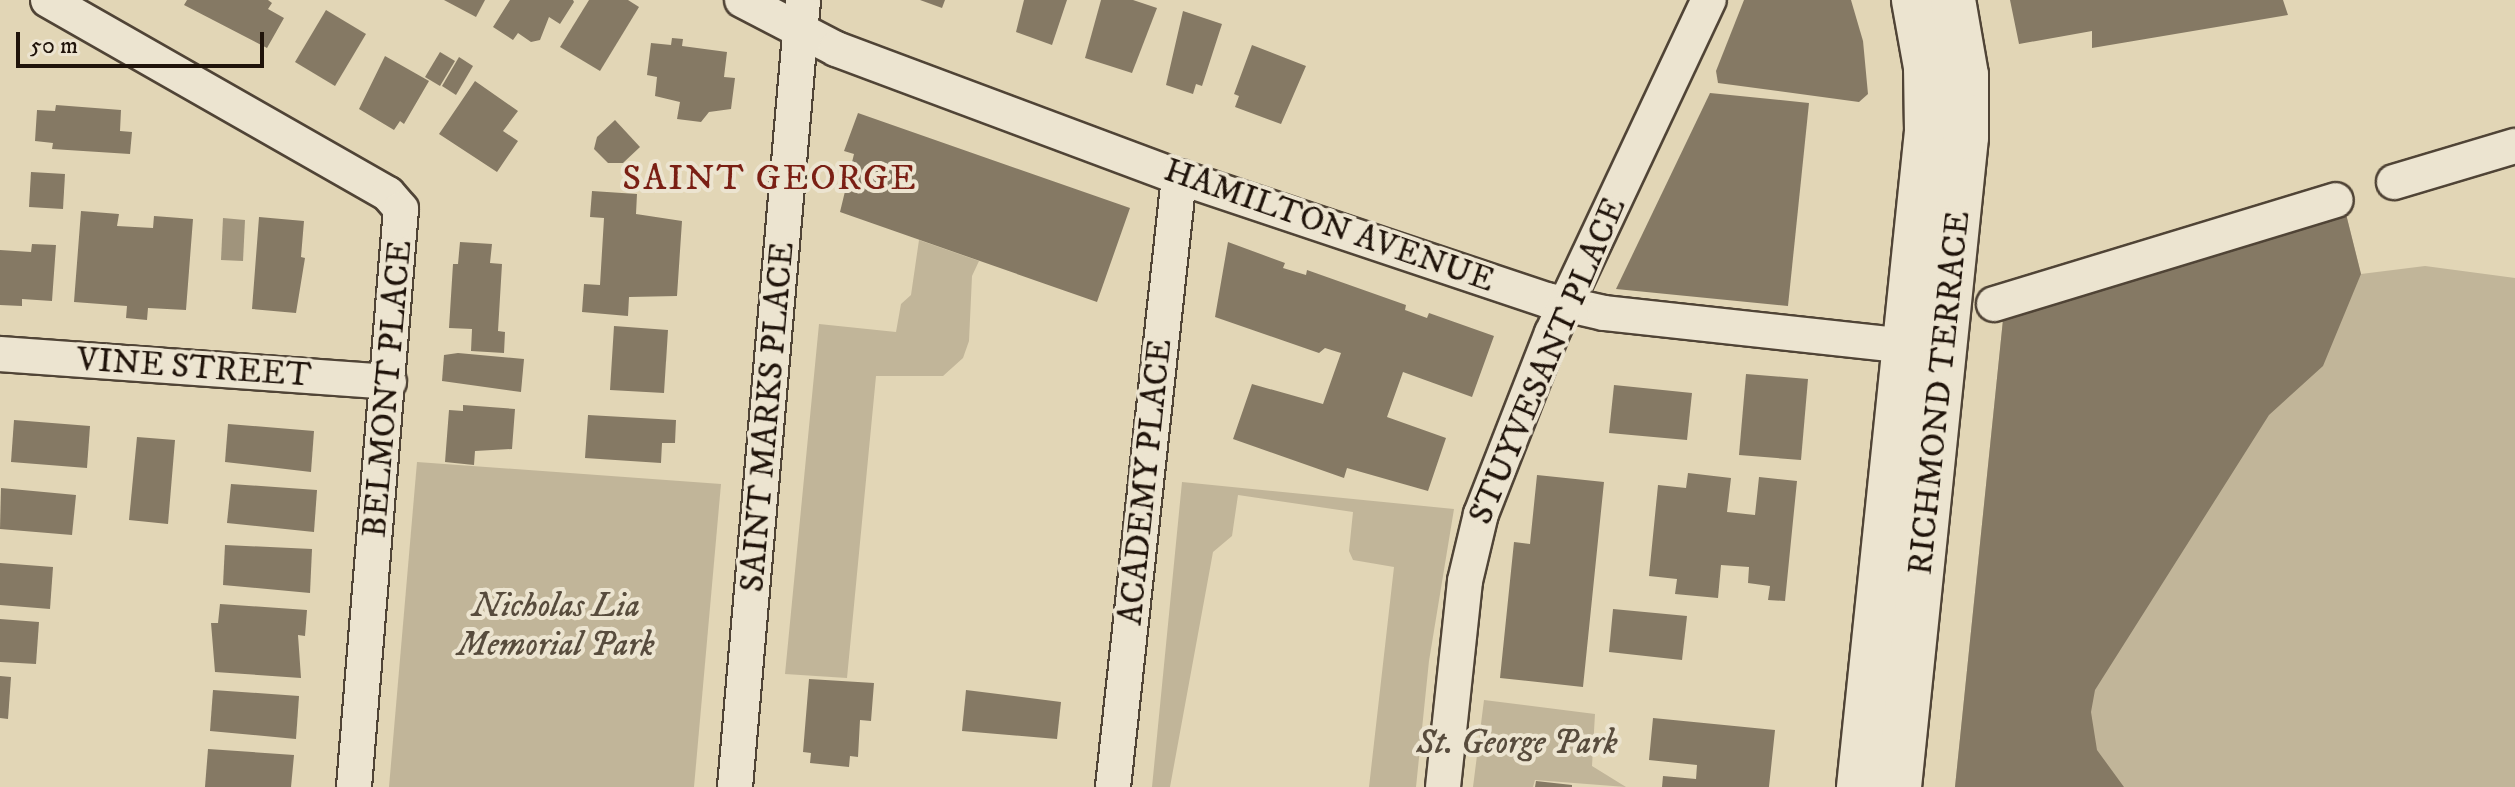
<!DOCTYPE html>
<style>
body{margin:0}
#map{position:relative;width:2515px;height:787px;overflow:hidden;background:#e2d6b6;font-family:"IM FELL DW Pica",serif}
div>[style]{position:absolute}
.green>*{inset:0;background:#c1b599}
.water>*{inset:0;background:#a0947c}
.building>*{inset:0;background:#857964}
.roads{filter:drop-shadow(2px 0 #504436) drop-shadow(-2px 0 #504436) drop-shadow(0 2px #504436) drop-shadow(0 -2px #504436)}
.street>*{height:34px;margin:-17px;padding:0 17px;transform-origin:17px;border-radius:17px;background:#ece4d0}
.secondary>*{height:44px;margin:-22px;padding:0 22px;transform-origin:22px;border-radius:22px;background:#ece4d0}
span{translate:-50% -50%;white-space:nowrap;text-align:center;line-height:1.15;-webkit-text-stroke:8px #ece4d0;paint-order:stroke}
.street-label{font-size:34px;color:#20140b}
.park-label{font-size:34px;color:#584c3d;font-style:italic}
.neighbourhood-label{font-size:36px;color:#7a1f14;letter-spacing:2px}
.scale{position:absolute;left:16px;top:32px;width:248px;height:36px;box-sizing:border-box;border:4px solid #20140b;border-top:0;padding-left:10px;font-size:24px;line-height:28px;white-space:nowrap;color:#20140b;-webkit-text-stroke:6px #ece4d0;paint-order:stroke}
</style>
<div id="map">
<div class="green">
<i style="clip-path:polygon(2346px 214px,2361px 274px,2425px 266px,2515px 278px,2515px 787px,1955px 787px,2004px 310px)"></i>
<i style="clip-path:polygon(919px 240px,979px 261px,972px 276px,969px 341px,963px 358px,943px 376px,876px 376px,847px 678px,785px 674px,819px 324px,896px 332px,901px 304px,911px 295px)"></i>
<i style="clip-path:polygon(417px 462px,721px 484px,694px 787px,389px 787px)"></i>
<i style="clip-path:polygon(1182px 482px,1454px 509px,1429px 661px,1416px 787px,1369px 787px,1394px 567px,1353px 560px,1349px 551px,1353px 512px,1238px 495px,1232px 536px,1213px 552px,1170px 787px,1152px 787px)"></i>
<i style="clip-path:polygon(1484px 700px,1595px 714px,1592px 766px,1626px 787px,1535px 780px,1533px 787px,1473px 787px)"></i>
</div>
<div class="water">
<i style="clip-path:polygon(223px 218px,245px 220px,243px 261px,221px 260px)"></i>
</div>
<div class="building">
<i style="clip-path:polygon(187px 0,268px 0,272px 3px,268px 9px,284px 18px,267px 48px,184px 5px)"></i>
<i style="clip-path:polygon(444px 0,485px 0,476px 17px)"></i>
<i style="clip-path:polygon(510px 0,573px 0,574px 2px,560px 24px,549px 17px,540px 40px,531px 42px,518px 33px,513px 40px,493px 27px)"></i>
<i style="clip-path:polygon(589px 0,628px 0,639px 7px,600px 71px,560px 47px)"></i>
<i style="clip-path:polygon(920px 0,945px 0,942px 8px)"></i>
<i style="clip-path:polygon(1024px 0,1067px 0,1052px 45px,1016px 32px)"></i>
<i style="clip-path:polygon(1101px 0,1133px 0,1157px 8px,1132px 73px,1085px 58px)"></i>
<i style="clip-path:polygon(1744px 0,1851px 0,1863px 41px,1868px 94px,1859px 102px,1718px 83px,1716px 71px)"></i>
<i style="clip-path:polygon(2010px 0,2283px 0,2288px 15px,2092px 48px,2092px 31px,2019px 44px)"></i>
<i style="clip-path:polygon(326px 10px,366px 34px,335px 86px,295px 62px)"></i>
<i style="clip-path:polygon(1183px 11px,1222px 24px,1202px 86px,1196px 84px,1193px 94px,1166px 85px)"></i>
<i style="clip-path:polygon(672px 38px,683px 39px,682px 46px,727px 52px,724px 77px,735px 78px,731px 109px,709px 112px,701px 122px,677px 119px,680px 102px,655px 96px,657px 77px,647px 75px,651px 43px,671px 45px)"></i>
<i style="clip-path:polygon(1252px 45px,1306px 66px,1281px 124px,1235px 107px,1239px 96px,1234px 94px)"></i>
<i style="clip-path:polygon(440px 52px,455px 61px,440px 86px,425px 77px)"></i>
<i style="clip-path:polygon(385px 56px,429px 81px,404px 124px,400px 121px,394px 130px,359px 109px)"></i>
<i style="clip-path:polygon(459px 57px,473px 66px,456px 95px,442px 86px)"></i>
<i style="clip-path:polygon(475px 81px,518px 111px,503px 131px,518px 141px,497px 172px,439px 134px)"></i>
<i style="clip-path:polygon(1710px 93px,1809px 103px,1788px 306px,1616px 289px)"></i>
<i style="clip-path:polygon(56px 105px,121px 110px,120px 131px,132px 132px,130px 154px,52px 149px,53px 143px,35px 141px,37px 110px,55px 111px)"></i>
<i style="clip-path:polygon(858px 113px,1130px 208px,1097px 302px,840px 212px,854px 154px,844px 151px)"></i>
<i style="clip-path:polygon(615px 120px,640px 147px,623px 163px,608px 163px,594px 149px,597px 137px)"></i>
<i style="clip-path:polygon(31px 172px,65px 174px,63px 209px,29px 207px)"></i>
<i style="clip-path:polygon(592px 191px,637px 194px,636px 214px,682px 221px,677px 296px,629px 297px,628px 316px,582px 312px,584px 284px,600px 285px,604px 218px,590px 217px)"></i>
<i style="clip-path:polygon(81px 211px,119px 214px,117px 226px,153px 228px,154px 216px,193px 219px,186px 310px,148px 308px,147px 320px,126px 318px,127px 306px,74px 302px)"></i>
<i style="clip-path:polygon(2346px 214px,2361px 274px,2323px 366px,2269px 415px,2095px 690px,2091px 712px,2097px 750px,2124px 787px,1955px 787px,2004px 310px)"></i>
<i style="clip-path:polygon(259px 217px,304px 221px,301px 257px,305px 258px,296px 313px,252px 309px)"></i>
<i style="clip-path:polygon(460px 242px,492px 244px,490px 263px,502px 264px,498px 331px,505px 332px,504px 353px,471px 351px,472px 329px,449px 328px,453px 264px,458px 264px)"></i>
<i style="clip-path:polygon(1228px 242px,1285px 263px,1283px 268px,1306px 275px,1307px 270px,1406px 305px,1405px 310px,1427px 318px,1429px 313px,1494px 336px,1472px 397px,1403px 372px,1387px 417px,1446px 438px,1428px 491px,1347px 468px,1344px 478px,1233px 439px,1252px 384px,1323px 404px,1341px 353px,1325px 348px,1319px 353px,1215px 317px)"></i>
<i style="clip-path:polygon(32px 244px,56px 245px,52px 301px,22px 299px,22px 306px,0 305px,0 250px,31px 252px)"></i>
<i style="clip-path:polygon(614px 326px,668px 330px,664px 393px,610px 390px)"></i>
<i style="clip-path:polygon(458px 353px,524px 359px,521px 392px,442px 381px,444px 355px)"></i>
<i style="clip-path:polygon(1746px 374px,1808px 379px,1801px 460px,1739px 455px)"></i>
<i style="clip-path:polygon(1614px 385px,1692px 393px,1687px 440px,1609px 433px)"></i>
<i style="clip-path:polygon(463px 405px,515px 409px,512px 449px,475px 451px,474px 465px,445px 462px,449px 410px,463px 411px)"></i>
<i style="clip-path:polygon(588px 415px,676px 420px,675px 443px,662px 443px,661px 463px,585px 458px)"></i>
<i style="clip-path:polygon(14px 420px,90px 426px,87px 468px,11px 462px)"></i>
<i style="clip-path:polygon(228px 424px,314px 431px,311px 472px,225px 462px)"></i>
<i style="clip-path:polygon(137px 437px,175px 440px,168px 524px,129px 520px)"></i>
<i style="clip-path:polygon(1688px 473px,1731px 478px,1727px 512px,1755px 515px,1759px 477px,1797px 481px,1785px 601px,1768px 600px,1770px 586px,1748px 583px,1749px 567px,1721px 565px,1718px 598px,1675px 594px,1677px 579px,1649px 576px,1658px 485px,1686px 488px)"></i>
<i style="clip-path:polygon(1537px 475px,1604px 482px,1583px 687px,1500px 678px,1514px 542px,1530px 544px)"></i>
<i style="clip-path:polygon(231px 484px,317px 490px,314px 532px,227px 523px)"></i>
<i style="clip-path:polygon(1px 488px,76px 495px,72px 535px,0 529px)"></i>
<i style="clip-path:polygon(225px 545px,312px 549px,310px 593px,223px 585px)"></i>
<i style="clip-path:polygon(0 563px,53px 567px,50px 609px,0 605px)"></i>
<i style="clip-path:polygon(220px 604px,307px 610px,305px 636px,298px 635px,301px 678px,215px 672px,211px 623px,218px 623px)"></i>
<i style="clip-path:polygon(1613px 609px,1687px 616px,1682px 660px,1609px 652px)"></i>
<i style="clip-path:polygon(0 619px,39px 622px,36px 664px,0 662px)"></i>
<i style="clip-path:polygon(0 676px,11px 677px,8px 719px,0 718px)"></i>
<i style="clip-path:polygon(809px 679px,874px 683px,871px 721px,860px 720px,858px 757px,850px 756px,849px 767px,810px 763px,811px 753px,803px 752px)"></i>
<i style="clip-path:polygon(213px 690px,299px 696px,296px 739px,210px 731px)"></i>
<i style="clip-path:polygon(966px 690px,1061px 702px,1057px 739px,962px 731px)"></i>
<i style="clip-path:polygon(1653px 718px,1775px 730px,1769px 787px,1662px 787px,1663px 776px,1696px 779px,1697px 765px,1649px 760px)"></i>
<i style="clip-path:polygon(208px 749px,294px 755px,291px 787px,205px 787px)"></i>
<i style="clip-path:polygon(1536px 781px,1572px 785px,1572px 787px,1535px 787px)"></i>
</div>
<div class="roads">
<div class="street">
<i style="left:48px;top:0;width:391px;rotate:29.7deg"></i>
<i style="left:388px;top:194px;width:20px;rotate:49deg"></i>
<i style="left:401px;top:209px;width:580px;rotate:94.65deg"></i>
<i style="left:742px;top:0;width:106px;rotate:27.5deg"></i>
<i style="left:836px;top:49px;width:366px;rotate:20.5deg"></i>
<i style="left:1179px;top:177px;width:388px;rotate:18.5deg"></i>
<i style="left:1547px;top:300px;width:58px;rotate:12.8deg"></i>
<i style="left:1604px;top:313px;width:326px;rotate:6.2deg"></i>
<i style="left:2394px;top:182px;width:126px;rotate:-16.6deg"></i>
<i style="left:1994px;top:304px;width:357px;rotate:-16.9deg"></i>
<i style="left:0;top:354px;width:390px;rotate:4.1deg"></i>
<i style="left:735px;top:787px;width:790px;rotate:-85.06deg"></i>
<i style="left:1113px;top:787px;width:614px;rotate:-83.82deg"></i>
<i style="left:1443px;top:787px;width:207px;rotate:-83.9deg"></i>
<i style="left:1465px;top:581px;width:69px;rotate:-76.6deg"></i>
<i style="left:1481px;top:514px;width:194px;rotate:-68.6deg"></i>
<i style="left:1552px;top:333px;width:368px;rotate:-64.8deg"></i>
</div>
<div class="secondary">
<i style="left:1859px;top:787px;width:660px;rotate:-84.08deg"></i>
<i style="left:1927px;top:131px;width:64px;rotate:-90.9deg"></i>
<i style="left:1926px;top:67px;width:68px;rotate:-100.2deg"></i>
<i style="left:1899px;top:787px;width:653px;rotate:-84.11deg"></i>
<i style="left:1966px;top:137px;width:62px;rotate:-90deg"></i>
<i style="left:1966px;top:75px;width:76px;rotate:-99.8deg"></i>
</div>
</div>
<div class="street-label">
<span style="left:1329px;top:226px;rotate:19deg">HAMILTON AVENUE</span>
<span style="left:1548px;top:361px;rotate:-67deg">STUYVESANT PLACE</span>
<span style="left:194px;top:368px;rotate:4deg">VINE STREET</span>
<span style="left:388px;top:389px;rotate:-85deg">BELMONT PLACE</span>
<span style="left:1940px;top:393px;rotate:-84deg">RICHMOND TERRACE</span>
<span style="left:768px;top:417px;rotate:-85deg">SAINT MARKS PLACE</span>
<span style="left:1146px;top:482px;rotate:-84deg">ACADEMY PLACE</span>
</div>
<div class="park-label">
<span style="left:556px;top:626px">Nicholas Lia<br>Memorial Park</span>
<span style="left:1517px;top:744px">St. George Park</span>
</div>
<div class="neighbourhood-label">
<span style="left:770px;top:179px">SAINT GEORGE</span>
</div>
<div class="scale">50 m</div>
</div>
